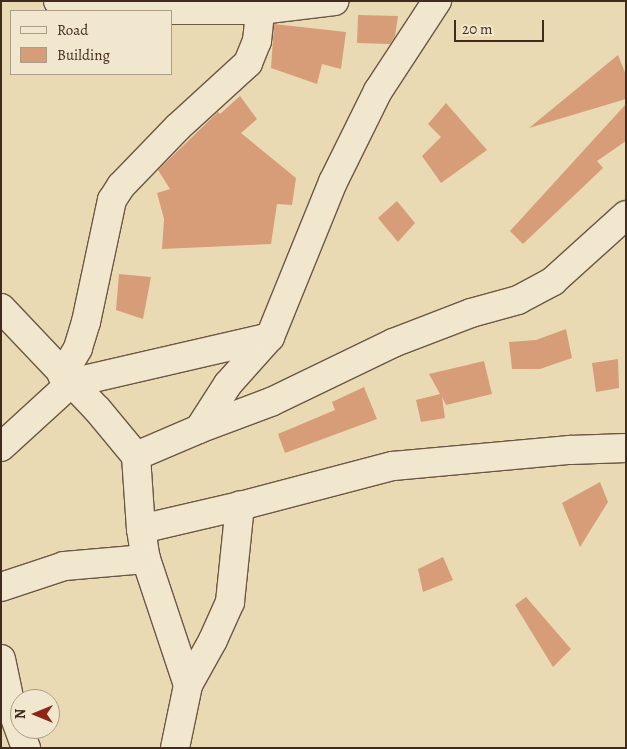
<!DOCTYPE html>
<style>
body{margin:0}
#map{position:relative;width:627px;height:749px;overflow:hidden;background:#eadab4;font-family:Alegreya,serif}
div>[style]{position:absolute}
.building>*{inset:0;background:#d69d78}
.roads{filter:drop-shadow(1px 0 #6b5744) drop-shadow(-1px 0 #6b5744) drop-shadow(0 1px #6b5744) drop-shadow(0 -1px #6b5744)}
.minor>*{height:28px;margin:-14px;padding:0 14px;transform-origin:14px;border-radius:14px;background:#f1e7ce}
span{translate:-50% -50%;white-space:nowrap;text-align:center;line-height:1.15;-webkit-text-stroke:4px #f1e7ce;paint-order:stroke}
.frame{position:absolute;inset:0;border:2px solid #412b1e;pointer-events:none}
.legend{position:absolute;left:10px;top:10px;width:162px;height:65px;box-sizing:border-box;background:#f1e7ce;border:1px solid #ab9c88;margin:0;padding:6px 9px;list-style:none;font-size:15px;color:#412b1e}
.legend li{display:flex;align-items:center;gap:10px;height:25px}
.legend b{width:25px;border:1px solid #ab9c88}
.north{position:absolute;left:10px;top:689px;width:50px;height:50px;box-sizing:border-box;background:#f1e7ce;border:1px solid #ab9c88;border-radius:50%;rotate:270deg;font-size:14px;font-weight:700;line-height:20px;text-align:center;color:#412b1e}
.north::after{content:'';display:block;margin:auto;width:18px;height:22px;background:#8f2418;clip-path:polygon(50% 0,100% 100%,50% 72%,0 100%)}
.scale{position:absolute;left:454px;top:20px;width:90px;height:22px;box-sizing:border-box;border:2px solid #412b1e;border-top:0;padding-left:6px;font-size:15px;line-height:18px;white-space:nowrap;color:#412b1e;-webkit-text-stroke:4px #f1e7ce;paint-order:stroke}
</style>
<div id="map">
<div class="building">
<i style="clip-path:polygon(358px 15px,398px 16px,395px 36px,390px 44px,357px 43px)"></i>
<i style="clip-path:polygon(274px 24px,346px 32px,341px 69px,322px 64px,317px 84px,271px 68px)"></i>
<i style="clip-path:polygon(618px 55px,626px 75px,626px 99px,529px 128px)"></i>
<i style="clip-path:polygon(240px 96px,257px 119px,241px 133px,296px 178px,292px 205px,277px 204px,271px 244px,162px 249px,164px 219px,157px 193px,170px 189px,158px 170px,218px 112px,220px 114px)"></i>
<i style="clip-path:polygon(446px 103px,487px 150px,441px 183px,422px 156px,441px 137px,428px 124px)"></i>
<i style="clip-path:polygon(626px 104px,626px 141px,597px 161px,603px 168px,523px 244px,510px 231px)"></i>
<i style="clip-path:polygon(397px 201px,415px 223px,398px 242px,378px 218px)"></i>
<i style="clip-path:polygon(119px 274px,151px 277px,143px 319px,116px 310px)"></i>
<i style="clip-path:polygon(566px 329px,572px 358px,540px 369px,512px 369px,509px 342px,536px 340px)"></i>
<i style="clip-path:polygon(618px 359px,619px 388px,596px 392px,592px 363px)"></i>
<i style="clip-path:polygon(484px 361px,492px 394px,446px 405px,442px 397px,445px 418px,421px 422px,416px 400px,440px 394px,429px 374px)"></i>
<i style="clip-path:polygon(364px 387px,377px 419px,285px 453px,278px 434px,335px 410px,332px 402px)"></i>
<i style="clip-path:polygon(600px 482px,608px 502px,580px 547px,562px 503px)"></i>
<i style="clip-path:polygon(443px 557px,453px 580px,423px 592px,418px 569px)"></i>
<i style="clip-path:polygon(526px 597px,571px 649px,553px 667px,515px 605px)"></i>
</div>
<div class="roads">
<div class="minor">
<i style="left:58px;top:1px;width:40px;rotate:10deg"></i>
<i style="left:97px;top:8px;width:37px;rotate:3deg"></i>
<i style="left:134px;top:10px;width:126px"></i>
<i style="left:260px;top:10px;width:75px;rotate:-6.9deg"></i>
<i style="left:1px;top:308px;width:139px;rotate:46.5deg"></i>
<i style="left:97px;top:409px;width:61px;rotate:50.3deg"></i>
<i style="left:136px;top:456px;width:73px;rotate:86.1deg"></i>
<i style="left:141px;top:529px;width:30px;rotate:81deg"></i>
<i style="left:146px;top:559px;width:133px;rotate:71.6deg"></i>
<i style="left:62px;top:375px;width:31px;rotate:-59deg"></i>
<i style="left:78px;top:348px;width:27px;rotate:-73deg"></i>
<i style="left:86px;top:322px;width:125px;rotate:-78deg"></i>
<i style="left:112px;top:200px;width:17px;rotate:-57deg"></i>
<i style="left:121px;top:186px;width:82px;rotate:-46deg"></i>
<i style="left:178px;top:127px;width:95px;rotate:-42.4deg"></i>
<i style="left:248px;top:63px;width:24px;rotate:-68deg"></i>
<i style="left:257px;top:41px;width:31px;rotate:-84deg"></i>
<i style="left:199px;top:429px;width:77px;rotate:-20.6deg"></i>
<i style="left:271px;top:402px;width:136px;rotate:-25.8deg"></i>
<i style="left:393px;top:343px;width:84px;rotate:-21deg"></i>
<i style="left:471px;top:313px;width:49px;rotate:-15.5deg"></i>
<i style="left:518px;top:300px;width:40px;rotate:-28deg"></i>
<i style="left:553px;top:281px;width:98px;rotate:-42.1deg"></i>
<i style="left:1px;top:447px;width:95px;rotate:-42.4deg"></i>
<i style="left:71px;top:383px;width:204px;rotate:-13deg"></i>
<i style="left:136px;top:456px;width:69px;rotate:-23.2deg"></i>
<i style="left:199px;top:429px;width:54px;rotate:-57.2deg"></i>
<i style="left:228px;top:384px;width:63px;rotate:-48.2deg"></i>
<i style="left:270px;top:337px;width:167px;rotate:-67.9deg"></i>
<i style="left:333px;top:182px;width:102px;rotate:-63.7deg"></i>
<i style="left:378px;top:91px;width:108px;rotate:-56.8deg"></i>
<i style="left:141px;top:529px;width:102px;rotate:-13.1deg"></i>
<i style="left:240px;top:506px;width:158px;rotate:-14.7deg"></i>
<i style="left:393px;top:466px;width:178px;rotate:-5.2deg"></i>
<i style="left:570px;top:450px;width:56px;rotate:-2deg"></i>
<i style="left:1px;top:587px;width:66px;rotate:-18.4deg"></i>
<i style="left:64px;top:566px;width:82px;rotate:-4.9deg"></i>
<i style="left:1px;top:659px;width:49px;rotate:78.2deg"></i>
<i style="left:11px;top:707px;width:44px;rotate:69.9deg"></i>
<i style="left:175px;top:748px;width:64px;rotate:-78.3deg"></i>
<i style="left:188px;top:685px;width:51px;rotate:-60.9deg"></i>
<i style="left:213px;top:640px;width:42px;rotate:-65.9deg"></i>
<i style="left:230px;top:602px;width:97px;rotate:-84.1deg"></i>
</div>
</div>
<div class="frame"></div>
<ul class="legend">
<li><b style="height:6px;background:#f1e7ce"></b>Road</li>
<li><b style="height:14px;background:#d69d78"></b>Building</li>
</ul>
<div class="north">N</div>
<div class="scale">20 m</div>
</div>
